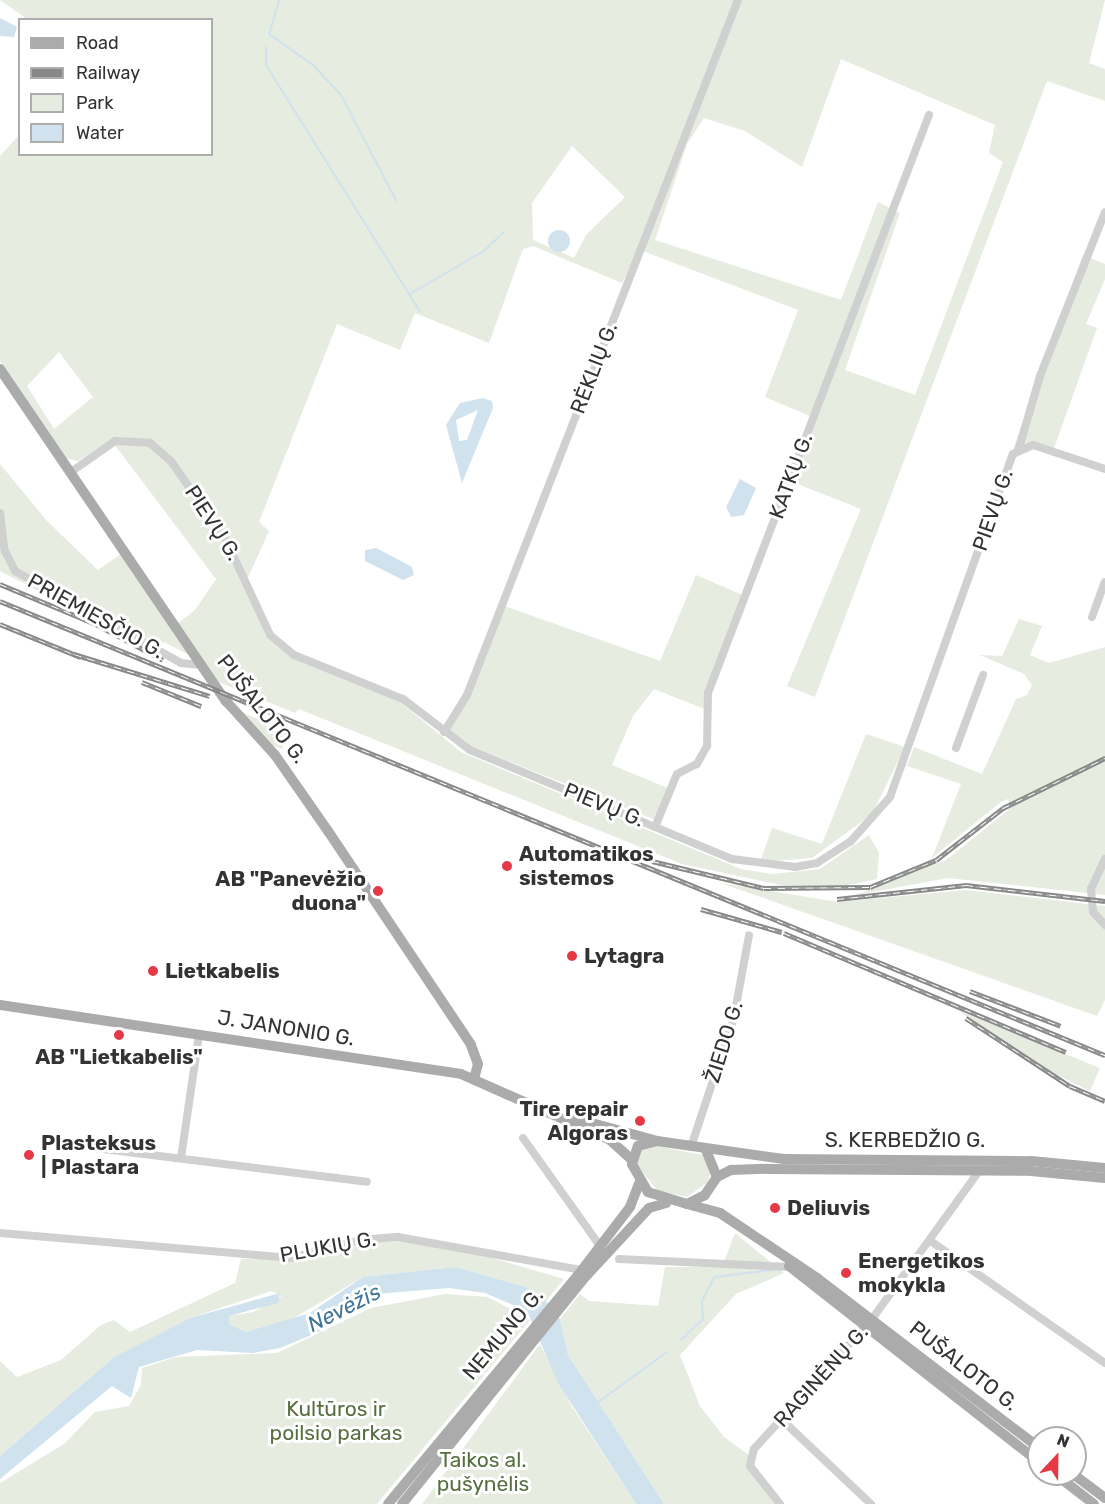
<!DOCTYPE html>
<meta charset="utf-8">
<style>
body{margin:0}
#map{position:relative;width:1105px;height:1504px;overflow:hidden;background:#fff;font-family:Rubik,sans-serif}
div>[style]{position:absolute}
.green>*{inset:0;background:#e6ecdf}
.water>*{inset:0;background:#cfe2ee}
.round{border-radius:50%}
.stream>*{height:2px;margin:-1px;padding:0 1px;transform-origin:1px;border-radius:1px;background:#cfe2ee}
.minor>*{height:8px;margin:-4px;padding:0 4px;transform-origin:4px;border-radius:4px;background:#d0d0d0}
.major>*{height:10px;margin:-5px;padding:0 5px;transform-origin:5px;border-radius:5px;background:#ababab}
.rail>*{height:4.5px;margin-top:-2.25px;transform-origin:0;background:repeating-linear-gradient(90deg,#fff 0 7px,#888 0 14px);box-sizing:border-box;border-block:2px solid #888}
.dots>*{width:16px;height:16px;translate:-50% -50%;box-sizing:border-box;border:3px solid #fff;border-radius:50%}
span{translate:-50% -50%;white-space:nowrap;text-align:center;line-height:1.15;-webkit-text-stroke:6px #fff;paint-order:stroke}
.street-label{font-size:21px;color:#333}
.poi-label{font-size:21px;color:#333;font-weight:700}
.left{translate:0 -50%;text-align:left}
.right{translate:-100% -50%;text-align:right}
.park-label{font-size:21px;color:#56703f}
.water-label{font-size:22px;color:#3f7597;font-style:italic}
.legend{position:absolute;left:18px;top:18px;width:195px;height:138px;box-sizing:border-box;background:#fff;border:2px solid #adadad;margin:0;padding:8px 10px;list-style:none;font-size:18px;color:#333}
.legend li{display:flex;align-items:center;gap:12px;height:30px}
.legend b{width:30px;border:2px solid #adadad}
.north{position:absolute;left:1027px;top:1426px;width:60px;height:60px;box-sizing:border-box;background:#fff;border:2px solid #adadad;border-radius:50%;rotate:22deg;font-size:16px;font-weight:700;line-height:24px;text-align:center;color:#333}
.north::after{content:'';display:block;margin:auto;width:21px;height:27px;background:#e63946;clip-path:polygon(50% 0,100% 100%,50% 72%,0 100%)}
</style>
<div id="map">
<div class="green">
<i style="clip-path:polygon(evenodd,0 0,1105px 0,1089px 63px,1105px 69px,1105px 101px,1047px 81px,815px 697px,787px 686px,861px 509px,790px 481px,812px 417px,765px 397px,798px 310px,640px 250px,622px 283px,533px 246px,523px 249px,489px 343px,415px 313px,400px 350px,337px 324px,259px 522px,269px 531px,245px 584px,266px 637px,291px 658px,400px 702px,461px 752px,741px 869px,772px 874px,820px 869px,869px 835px,879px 853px,877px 879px,845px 886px,781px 885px,682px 864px,299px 709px,295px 713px,216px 681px,178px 623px,195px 610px,216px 579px,111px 440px,78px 461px,65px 458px,0 361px,0 156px,19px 135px,20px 154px,212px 154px,212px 20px,27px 19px,0 0,841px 59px,995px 125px,989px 153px,1003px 162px,915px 395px,845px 370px,900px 213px,878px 202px,841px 300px,655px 240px,687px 144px,704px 118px,745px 131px,802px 167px,841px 59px,0 0,572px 146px,625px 197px,586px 235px,574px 258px,533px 240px,532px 203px,572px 146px,0 0,59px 352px,93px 397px,54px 429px,27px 386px,59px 352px)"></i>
<i style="clip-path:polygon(1083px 255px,1105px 264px,1105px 279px,1086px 324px,1097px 328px,1053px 451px,1033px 445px,1009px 461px)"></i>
<i style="clip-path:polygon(0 464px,47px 521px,98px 570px,121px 554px,189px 655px,164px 642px,153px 651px,0 571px)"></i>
<i style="clip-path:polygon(696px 575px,745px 596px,708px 693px,707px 710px,654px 689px,633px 716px,612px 765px,670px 789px,658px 821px,471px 746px,444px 726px,466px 690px,499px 604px,660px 661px)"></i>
<i style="clip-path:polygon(1019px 619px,1042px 626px,1030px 655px,1049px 663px,1105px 647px,1105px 895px,948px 878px,856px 895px,946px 860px,1012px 807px,1008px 799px,1001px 802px,932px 858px,961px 784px,907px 766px,914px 747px,982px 774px,1016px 699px,1027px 695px,1032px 685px,1024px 674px,980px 655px,1002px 656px)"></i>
<i style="clip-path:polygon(237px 710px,288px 732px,282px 749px,270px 744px)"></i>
<i style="clip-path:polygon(866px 734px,905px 747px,872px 814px,812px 858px,760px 862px,772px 828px,822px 844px)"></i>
<i style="clip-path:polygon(721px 883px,838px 902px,966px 890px,1105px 906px,1105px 1000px,1097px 1016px)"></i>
<i style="clip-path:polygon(957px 1010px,1100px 1068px,1090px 1091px,1057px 1075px)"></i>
<i style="clip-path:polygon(651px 1145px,703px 1155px,711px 1170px,708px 1182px,687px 1197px,658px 1191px,637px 1165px,639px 1152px)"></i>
<i style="clip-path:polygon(735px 1233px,784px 1273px,736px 1294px,680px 1355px,700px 1406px,724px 1437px,750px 1456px,750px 1466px,780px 1504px,664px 1504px,568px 1355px,560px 1319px,580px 1294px,589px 1301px,658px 1306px,665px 1267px,722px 1267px)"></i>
<i style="clip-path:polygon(396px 1240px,461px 1249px,564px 1279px,546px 1301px,526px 1287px,455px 1267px,363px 1277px,284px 1324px,246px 1332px,229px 1324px,229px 1316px,253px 1312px,282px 1296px,271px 1291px,190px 1318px,114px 1357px,0 1456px,0 1361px,17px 1377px,61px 1360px,101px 1325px,114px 1320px,130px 1332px,235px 1283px,241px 1259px,303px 1259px,360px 1243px)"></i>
<i style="clip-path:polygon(445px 1294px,488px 1297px,530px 1320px,377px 1504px,0 1504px,0 1483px,64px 1444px,95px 1412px,129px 1406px,141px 1385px,142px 1368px,176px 1357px,277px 1353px,371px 1308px)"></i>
<i style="clip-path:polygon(540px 1344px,571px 1405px,636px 1504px,422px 1504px)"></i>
</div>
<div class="water">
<i style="clip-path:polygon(0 18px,17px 27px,14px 37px,0 36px)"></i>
<i class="round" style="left:548px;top:230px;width:22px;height:22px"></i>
<i style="clip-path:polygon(evenodd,482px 398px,492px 401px,493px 408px,462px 483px,446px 425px,460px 403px,482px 398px,478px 410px,467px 440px,459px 441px,456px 420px,478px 410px)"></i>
<i style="clip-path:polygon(740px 479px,756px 488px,744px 515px,731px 517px,726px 507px)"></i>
<i style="clip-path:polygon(376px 548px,412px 567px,414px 575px,403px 580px,365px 561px,365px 550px)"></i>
<i style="clip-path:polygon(455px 1267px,526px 1287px,546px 1301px,560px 1319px,568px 1355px,664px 1504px,636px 1504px,558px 1383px,527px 1311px,485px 1293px,449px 1288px,375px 1294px,321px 1331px,280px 1348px,253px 1353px,197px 1350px,139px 1367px,131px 1398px,112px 1386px,0 1479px,0 1456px,114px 1357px,190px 1318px,280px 1293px,278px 1303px,229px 1316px,229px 1324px,246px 1332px,310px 1313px,363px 1277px)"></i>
</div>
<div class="stream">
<i style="left:279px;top:0;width:35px;rotate:106deg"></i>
<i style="left:269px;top:34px;width:54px;rotate:35.2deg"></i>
<i style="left:313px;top:65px;width:41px;rotate:47deg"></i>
<i style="left:341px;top:95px;width:119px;rotate:62.4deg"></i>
<i style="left:266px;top:47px;width:18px;rotate:90deg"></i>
<i style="left:266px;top:65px;width:290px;rotate:58deg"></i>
<i style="left:410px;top:294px;width:86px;rotate:-30.2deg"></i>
<i style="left:484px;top:251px;width:28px;rotate:-44deg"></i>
<i style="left:681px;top:1340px;width:30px;rotate:-44deg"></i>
<i style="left:703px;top:1319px;width:18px;rotate:-93deg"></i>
<i style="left:702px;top:1301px;width:27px;rotate:-63deg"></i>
<i style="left:714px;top:1277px;width:59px;rotate:-6.8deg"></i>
<i style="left:597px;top:1403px;width:87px;rotate:-36.1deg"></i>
</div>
<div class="minor">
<i style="left:1019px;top:448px;width:75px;rotate:-73.7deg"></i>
<i style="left:1040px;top:376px;width:176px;rotate:-68.4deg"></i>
<i style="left:71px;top:472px;width:54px;rotate:-35.2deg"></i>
<i style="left:115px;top:441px;width:35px;rotate:3deg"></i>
<i style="left:150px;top:443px;width:28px;rotate:41deg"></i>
<i style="left:171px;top:461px;width:96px;rotate:55.2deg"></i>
<i style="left:226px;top:540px;width:105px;rotate:65.1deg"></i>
<i style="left:270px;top:635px;width:31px;rotate:40deg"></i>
<i style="left:294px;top:655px;width:118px;rotate:22deg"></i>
<i style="left:403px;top:699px;width:84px;rotate:37.3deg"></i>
<i style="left:470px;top:750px;width:284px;rotate:22.6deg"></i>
<i style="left:732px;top:859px;width:64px;rotate:7.2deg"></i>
<i style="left:795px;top:867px;width:22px;rotate:-10deg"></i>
<i style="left:817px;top:863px;width:40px;rotate:-32.9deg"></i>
<i style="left:851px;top:841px;width:59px;rotate:-48.4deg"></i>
<i style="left:890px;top:797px;width:364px;rotate:-70.3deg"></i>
<i style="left:1013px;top:454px;width:22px;rotate:-24deg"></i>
<i style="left:1033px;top:445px;width:76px;rotate:18.4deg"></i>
<i style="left:0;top:513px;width:38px;rotate:83deg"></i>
<i style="left:5px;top:551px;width:22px;rotate:63deg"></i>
<i style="left:15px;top:571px;width:190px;rotate:29deg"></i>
<i style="left:181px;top:663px;width:20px;rotate:6deg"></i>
<i style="left:1092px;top:617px;width:37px;rotate:-70deg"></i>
<i style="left:444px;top:732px;width:44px;rotate:-58.1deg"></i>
<i style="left:467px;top:695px;width:746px;rotate:-68.7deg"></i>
<i style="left:956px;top:748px;width:78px;rotate:-69.7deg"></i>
<i style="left:655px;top:827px;width:57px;rotate:-67.5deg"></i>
<i style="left:677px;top:774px;width:22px;rotate:-27deg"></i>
<i style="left:697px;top:764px;width:21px;rotate:-61deg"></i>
<i style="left:707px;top:746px;width:53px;rotate:-88.9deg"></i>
<i style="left:708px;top:693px;width:619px;rotate:-69.08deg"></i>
<i style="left:1105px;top:859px;width:33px;rotate:115deg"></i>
<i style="left:1091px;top:889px;width:23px;rotate:85deg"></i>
<i style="left:1093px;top:912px;width:18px;rotate:47deg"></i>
<i style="left:523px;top:1138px;width:133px;rotate:54.5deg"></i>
<i style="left:63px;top:1144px;width:306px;rotate:7.1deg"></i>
<i style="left:691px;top:1147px;width:137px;rotate:-71.7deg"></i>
<i style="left:734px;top:1017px;width:83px;rotate:-79.6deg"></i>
<i style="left:181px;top:1158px;width:125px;rotate:-81.7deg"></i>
<i style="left:0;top:1233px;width:292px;rotate:4.9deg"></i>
<i style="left:291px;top:1258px;width:71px;rotate:-14.6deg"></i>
<i style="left:360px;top:1240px;width:38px;rotate:-5deg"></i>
<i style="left:398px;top:1237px;width:187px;rotate:10.2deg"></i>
<i style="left:932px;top:1242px;width:211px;rotate:35deg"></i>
<i style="left:619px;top:1259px;width:171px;rotate:2.7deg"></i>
<i style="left:781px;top:1419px;width:124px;rotate:43.4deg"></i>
<i style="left:780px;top:1504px;width:48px;rotate:-128.3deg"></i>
<i style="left:750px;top:1466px;width:17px;rotate:-77deg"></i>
<i style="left:754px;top:1449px;width:176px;rotate:-47.8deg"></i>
<i style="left:872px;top:1319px;width:183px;rotate:-54.1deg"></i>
</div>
<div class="major">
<i style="left:0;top:369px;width:402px;rotate:55.8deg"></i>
<i style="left:226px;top:701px;width:73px;rotate:47.8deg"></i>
<i style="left:275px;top:755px;width:93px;rotate:55.1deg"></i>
<i style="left:328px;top:831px;width:257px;rotate:56.2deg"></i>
<i style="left:471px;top:1045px;width:20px;rotate:70deg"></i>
<i style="left:478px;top:1064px;width:16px;rotate:105deg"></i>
<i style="left:0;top:1005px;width:466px;rotate:8.5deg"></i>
<i style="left:461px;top:1074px;width:163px;rotate:23.9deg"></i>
<i style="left:610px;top:1140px;width:28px;rotate:42deg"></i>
<i style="left:570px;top:1117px;width:87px;rotate:15.3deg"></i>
<i style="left:706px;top:1150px;width:29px;rotate:68deg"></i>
<i style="left:717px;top:1177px;width:22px;rotate:124deg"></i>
<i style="left:705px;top:1195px;width:20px;rotate:153deg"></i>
<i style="left:687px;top:1204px;width:41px;rotate:-162.9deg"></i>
<i style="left:648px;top:1192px;width:32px;rotate:-120deg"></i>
<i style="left:632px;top:1164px;width:19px;rotate:-72deg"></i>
<i style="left:638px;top:1146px;width:20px;rotate:-15deg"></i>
<i style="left:657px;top:1141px;width:128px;rotate:8.1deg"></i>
<i style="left:784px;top:1159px;width:247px;rotate:0.5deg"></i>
<i style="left:1031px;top:1161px;width:74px;rotate:5.4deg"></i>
<i style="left:717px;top:1177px;width:16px;rotate:-27deg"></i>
<i style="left:731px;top:1170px;width:37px;rotate:-2deg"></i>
<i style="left:768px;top:1169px;width:263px;rotate:0.4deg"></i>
<i style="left:1031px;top:1171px;width:74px;rotate:5.4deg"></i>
<i style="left:687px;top:1204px;width:34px;rotate:15deg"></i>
<i style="left:720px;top:1213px;width:117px;rotate:33.8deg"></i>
<i style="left:817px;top:1278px;width:280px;rotate:37.4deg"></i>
<i style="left:789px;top:1266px;width:318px;rotate:38.1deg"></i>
<i style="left:1055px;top:1474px;width:49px;rotate:37.6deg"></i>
<i style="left:1073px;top:1474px;width:40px;rotate:37deg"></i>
<i style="left:388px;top:1504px;width:304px;rotate:-50.3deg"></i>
<i style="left:582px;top:1270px;width:79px;rotate:-52.7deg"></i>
<i style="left:630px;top:1207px;width:25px;rotate:-69deg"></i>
<i style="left:402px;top:1504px;width:294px;rotate:-51.1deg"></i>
<i style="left:587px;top:1275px;width:91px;rotate:-47.2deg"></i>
<i style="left:649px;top:1208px;width:18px;rotate:-16deg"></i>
</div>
<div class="rail">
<i style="left:0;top:584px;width:104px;rotate:22.6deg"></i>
<i style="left:96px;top:624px;width:76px;rotate:28.2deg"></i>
<i style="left:0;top:601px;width:1195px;rotate:22.34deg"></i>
<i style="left:0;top:624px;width:87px;rotate:22.2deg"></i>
<i style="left:74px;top:654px;width:142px;rotate:17.2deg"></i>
<i style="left:142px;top:682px;width:64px;rotate:22.1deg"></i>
<i style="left:652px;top:861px;width:115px;rotate:13.6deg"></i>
<i style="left:764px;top:888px;width:106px;rotate:-0.5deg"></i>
<i style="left:870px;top:887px;width:71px;rotate:-22.2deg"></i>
<i style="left:936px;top:860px;width:85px;rotate:-37.8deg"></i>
<i style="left:1003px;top:808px;width:114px;rotate:-26.1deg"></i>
<i style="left:837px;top:899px;width:130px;rotate:-6.2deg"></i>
<i style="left:966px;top:885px;width:140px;rotate:6.6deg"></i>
<i style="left:701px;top:909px;width:84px;rotate:15.9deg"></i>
<i style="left:784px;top:933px;width:306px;rotate:22.9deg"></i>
<i style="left:970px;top:991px;width:97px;rotate:21deg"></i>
<i style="left:966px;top:1018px;width:124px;rotate:33.2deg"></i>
<i style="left:1070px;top:1086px;width:38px;rotate:23deg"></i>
</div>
<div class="dots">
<i style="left:507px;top:866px;background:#e63946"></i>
<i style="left:378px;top:891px;background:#e63946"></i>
<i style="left:572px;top:956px;background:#e63946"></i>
<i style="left:153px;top:971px;background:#e63946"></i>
<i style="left:119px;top:1035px;background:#e63946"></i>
<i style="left:640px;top:1121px;background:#e63946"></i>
<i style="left:29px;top:1155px;background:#e63946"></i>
<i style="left:775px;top:1208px;background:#e63946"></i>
<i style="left:846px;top:1273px;background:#e63946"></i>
</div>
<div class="street-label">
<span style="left:594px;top:368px;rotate:-69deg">RĖKLIŲ G.</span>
<span style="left:791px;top:476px;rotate:-70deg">KATKŲ G.</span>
<span style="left:993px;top:510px;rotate:-71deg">PIEVŲ G.</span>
<span style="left:213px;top:523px;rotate:57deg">PIEVŲ G.</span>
<span style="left:96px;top:616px;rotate:29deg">PRIEMIESČIO G.</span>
<span style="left:262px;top:709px;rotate:52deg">PUŠALOTO G.</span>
<span style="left:604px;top:805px;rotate:22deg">PIEVŲ G.</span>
<span style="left:286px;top:1028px;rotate:9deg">J. JANONIO G.</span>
<span style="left:724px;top:1042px;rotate:-73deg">ŽIEDO G.</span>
<span style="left:905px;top:1140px">S. KERBEDŽIO G.</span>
<span style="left:328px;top:1247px;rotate:-10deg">PLUKIŲ G.</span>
<span style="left:503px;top:1334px;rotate:-50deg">NEMUNO G.</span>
<span style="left:964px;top:1366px;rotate:38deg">PUŠALOTO G.</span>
<span style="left:821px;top:1376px;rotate:-48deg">RAGINĖNŲ G.</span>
</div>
<div class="poi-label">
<span class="left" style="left:519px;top:866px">Automatikos<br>sistemos</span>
<span class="right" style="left:366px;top:891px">AB "Panevėžio<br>duona"</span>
<span class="left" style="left:584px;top:956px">Lytagra</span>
<span class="left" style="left:165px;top:971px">Lietkabelis</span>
<span style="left:119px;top:1057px">AB "Lietkabelis"</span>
<span class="right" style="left:628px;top:1121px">Tire repair<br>Algoras</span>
<span class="left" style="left:41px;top:1155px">Plasteksus<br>| Plastara</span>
<span class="left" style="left:787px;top:1208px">Deliuvis</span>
<span class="left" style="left:858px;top:1273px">Energetikos<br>mokykla</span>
</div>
<div class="park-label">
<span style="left:336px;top:1421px">Kultūros ir<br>poilsio parkas</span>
<span style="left:483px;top:1472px">Taikos al.<br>pušynėlis</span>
</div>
<div class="water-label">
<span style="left:344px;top:1308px;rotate:-27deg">Nevėžis</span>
</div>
<ul class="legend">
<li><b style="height:8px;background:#ababab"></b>Road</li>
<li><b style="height:8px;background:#888"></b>Railway</li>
<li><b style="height:16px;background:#e6ecdf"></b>Park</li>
<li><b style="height:16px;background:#cfe2ee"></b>Water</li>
</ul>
<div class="north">N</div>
</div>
